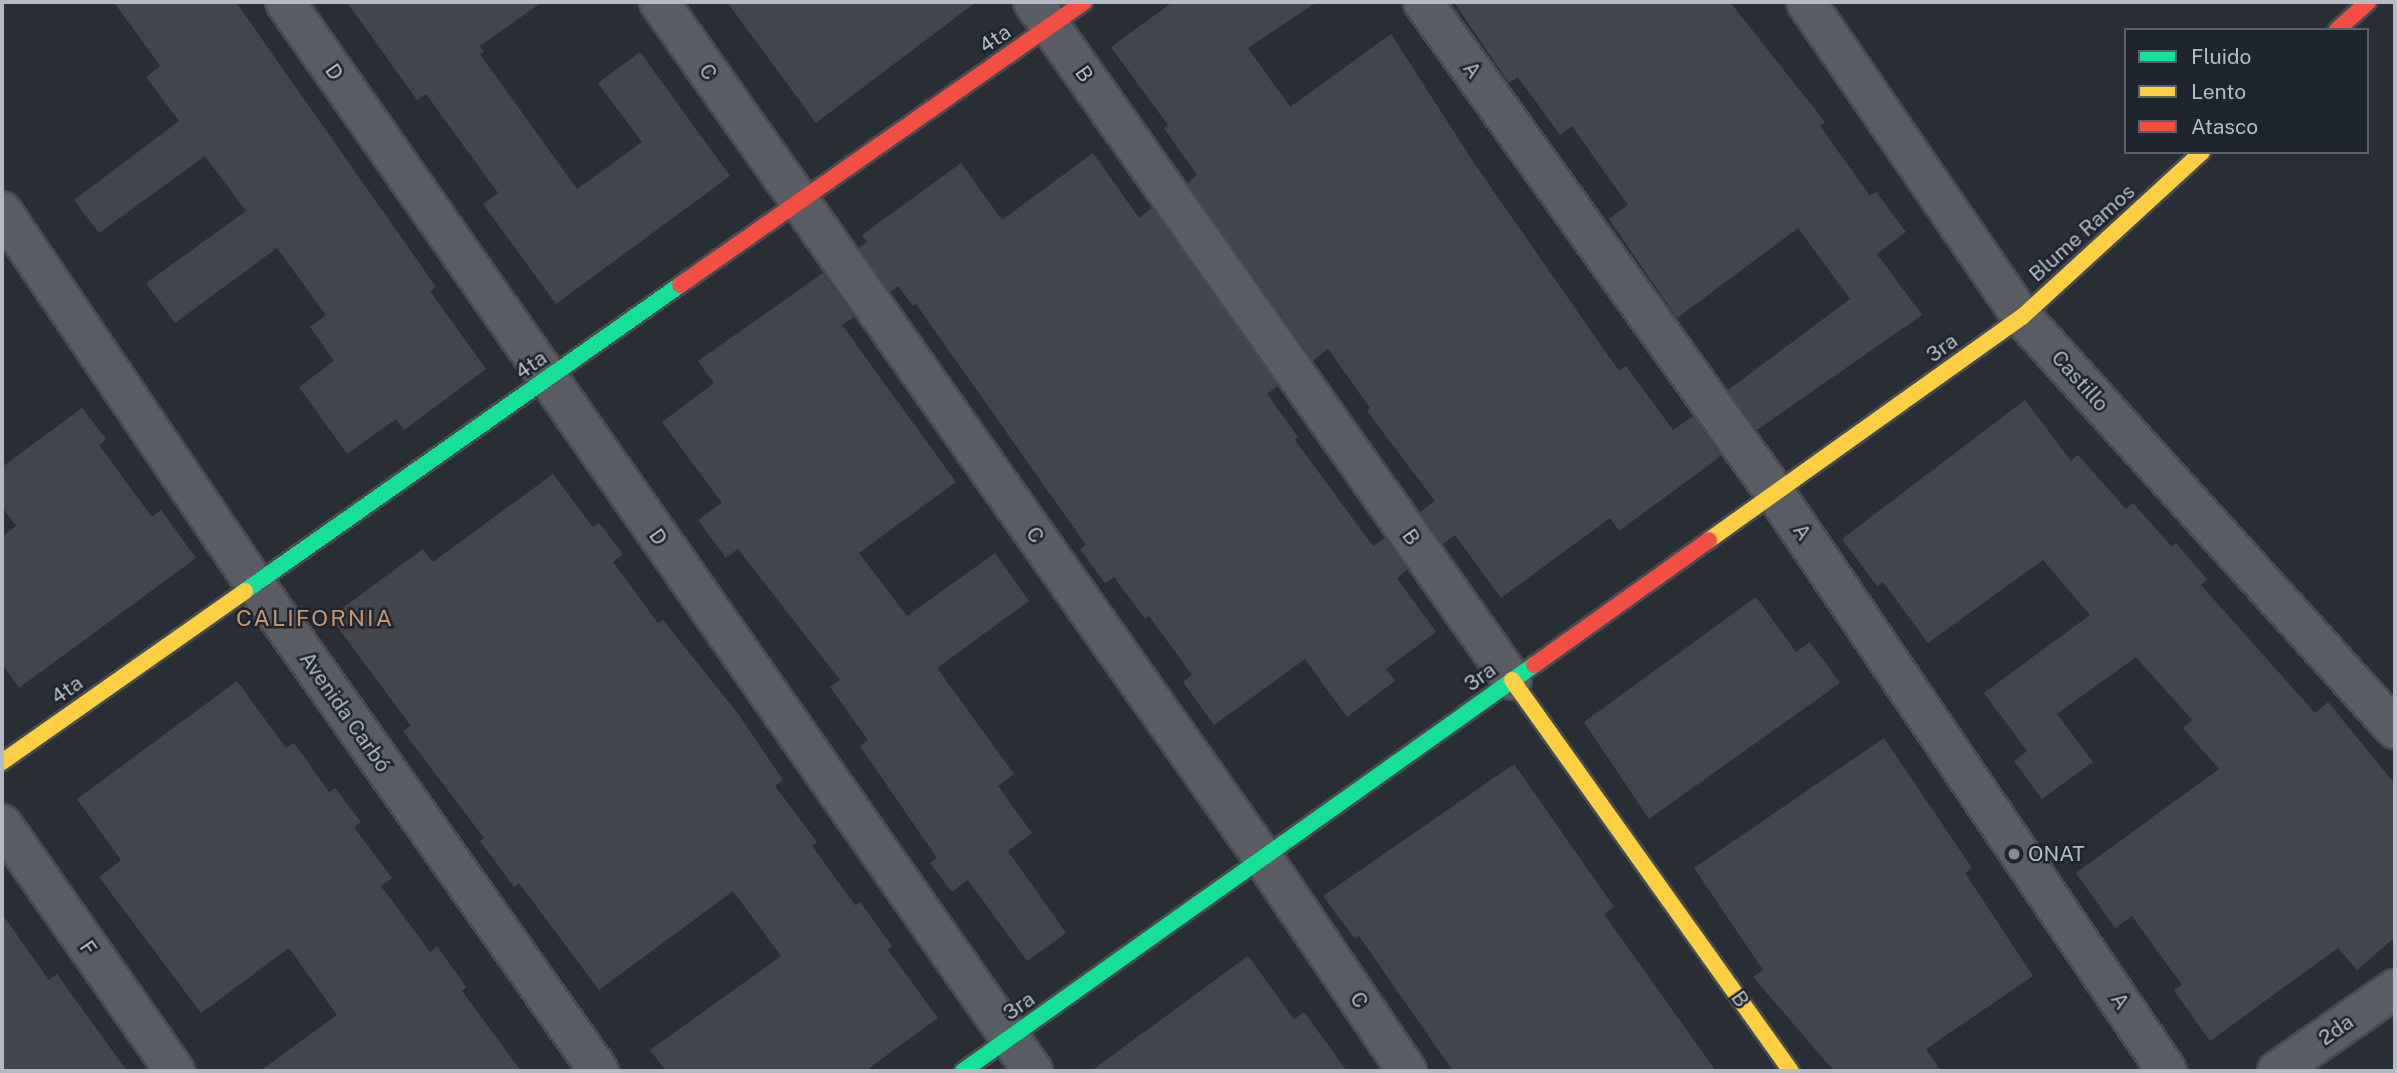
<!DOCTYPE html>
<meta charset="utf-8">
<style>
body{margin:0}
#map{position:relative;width:2397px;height:1073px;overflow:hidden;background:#2a2f36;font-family:"Public Sans",sans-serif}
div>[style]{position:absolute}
.building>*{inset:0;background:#42464c}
.roads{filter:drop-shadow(2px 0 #484b50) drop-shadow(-2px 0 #484b50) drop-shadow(0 2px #484b50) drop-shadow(0 -2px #484b50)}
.street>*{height:38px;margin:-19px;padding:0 19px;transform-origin:19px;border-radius:19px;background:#5a5d63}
.fast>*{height:16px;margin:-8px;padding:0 8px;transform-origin:8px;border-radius:8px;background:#16e098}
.slow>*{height:16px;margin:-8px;padding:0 8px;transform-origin:8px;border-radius:8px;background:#ffcf43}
.jam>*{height:16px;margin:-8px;padding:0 8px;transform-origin:8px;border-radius:8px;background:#f24e42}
.dots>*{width:19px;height:19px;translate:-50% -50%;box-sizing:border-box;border:4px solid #1e252f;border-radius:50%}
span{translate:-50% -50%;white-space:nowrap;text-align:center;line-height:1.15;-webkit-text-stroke:5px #1e252f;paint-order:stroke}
.street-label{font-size:21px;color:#b5bbc6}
.poi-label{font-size:21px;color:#b5bbc6}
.left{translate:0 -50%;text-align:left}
.neighbourhood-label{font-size:23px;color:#c9956d;letter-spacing:2px}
.frame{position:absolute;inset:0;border:4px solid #b5bbc6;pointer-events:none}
.legend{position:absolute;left:2124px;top:28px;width:245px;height:126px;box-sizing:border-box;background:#1e252f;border:2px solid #5a616b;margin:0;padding:9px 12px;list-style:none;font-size:21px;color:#b5bbc6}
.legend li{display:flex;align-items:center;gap:14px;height:35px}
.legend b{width:35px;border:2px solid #5a616b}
</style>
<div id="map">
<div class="building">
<i style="clip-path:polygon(114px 2px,236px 2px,436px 287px,430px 291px,486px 369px,404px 430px,396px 419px,347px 454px,299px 387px,334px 361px,310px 327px,326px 315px,277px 248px,175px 323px,146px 283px,246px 211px,205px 156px,99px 233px,74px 200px,179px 121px,146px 77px,160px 66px)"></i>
<i style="clip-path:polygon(347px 2px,542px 2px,480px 46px,484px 52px,480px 54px,577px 189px,642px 142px,598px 83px,640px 52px,730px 176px,556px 304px,483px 204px,498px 193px,426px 94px,417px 100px)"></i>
<i style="clip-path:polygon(727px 2px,976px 2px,816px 123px)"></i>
<i style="clip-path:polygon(1173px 2px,1317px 2px,1248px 48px,1290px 107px,1391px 34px,1476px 166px,1619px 371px,1626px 366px,1673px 430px,1693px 416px,1721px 456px,1619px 531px,1610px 518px,1501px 598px,1455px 535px,1443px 544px,1420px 512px,1435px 501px,1367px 411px,1370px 408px,1328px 349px,1313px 360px,1187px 183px,1197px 175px,1164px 128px,1168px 125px,1111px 47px)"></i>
<i style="clip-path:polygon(1454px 2px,1730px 2px,1825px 122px,1820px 126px,1870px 196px,1876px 192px,1906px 232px,1877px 254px,1922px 315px,1757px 430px,1728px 390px,1850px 299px,1798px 228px,1677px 318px,1609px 219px,1628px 205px,1572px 126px,1560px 135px,1518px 77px,1509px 83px)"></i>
<i style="clip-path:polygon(1093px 153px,1139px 218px,1152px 208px,1278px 386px,1267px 394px,1298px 437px,1295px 440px,1373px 546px,1385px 538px,1407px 570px,1397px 578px,1436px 632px,1386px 669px,1395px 681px,1347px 717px,1305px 659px,1214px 725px,1183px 682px,1192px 675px,1149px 616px,1145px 619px,1114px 577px,1105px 583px,1080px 549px,1086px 545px,916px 304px,913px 306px,898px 286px,890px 292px,859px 248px,867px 242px,862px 235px,961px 163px,1002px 220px)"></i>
<i style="clip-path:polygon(823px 273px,854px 317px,842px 325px,956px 482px,859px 553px,907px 616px,995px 553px,1029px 601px,937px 668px,1014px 774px,998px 786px,1032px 833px,1008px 851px,1066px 933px,1027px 961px,968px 880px,952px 892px,930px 863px,937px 858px,860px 746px,868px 740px,830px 687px,840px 680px,738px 549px,726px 558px,698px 520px,722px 503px,662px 422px,714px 383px,698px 361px)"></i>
<i style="clip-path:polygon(2025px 400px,2071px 461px,2078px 455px,2126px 509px,2133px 503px,2172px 547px,2176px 543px,2207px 579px,2201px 585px,2315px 713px,2328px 702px,2395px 784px,2395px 937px,2357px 970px,2338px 948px,2210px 1041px,2174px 990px,2182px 985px,2132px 916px,2115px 928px,2076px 873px,2219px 769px,2183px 728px,2192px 720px,2136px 657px,2057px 714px,2093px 762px,2042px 799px,2014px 761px,2027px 751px,1984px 693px,2090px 615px,2043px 560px,1928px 643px,1883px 582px,1877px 586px,1842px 539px)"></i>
<i style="clip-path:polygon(82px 408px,106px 439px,99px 445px,152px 517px,161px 510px,196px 558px,19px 688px,2px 664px,2px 537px,16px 526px,2px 507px,2px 467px)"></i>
<i style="clip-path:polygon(553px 474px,593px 527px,599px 523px,623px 554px,613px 562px,658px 623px,663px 620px,739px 715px,783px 780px,775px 786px,817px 842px,812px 846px,855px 905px,860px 902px,892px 946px,888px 950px,938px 1018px,865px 1071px,666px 1071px,650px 1050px,781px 956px,733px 891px,599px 990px,519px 883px,514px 887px,480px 841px,484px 838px,403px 731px,411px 726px,330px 617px,423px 549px,433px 562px)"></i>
<i style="clip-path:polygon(1756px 597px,1796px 652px,1810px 642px,1840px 683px,1649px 819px,1584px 722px)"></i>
<i style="clip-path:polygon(237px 681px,286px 748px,294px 743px,329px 792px,335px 788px,361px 822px,354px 827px,392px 878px,381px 886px,430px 952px,437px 946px,466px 987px,462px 991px,521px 1071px,260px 1071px,337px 1015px,289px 948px,201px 1013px,99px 877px,121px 860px,77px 799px)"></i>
<i style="clip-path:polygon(1884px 738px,1972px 868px,1965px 873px,2033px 976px,1926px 1049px,1941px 1071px,1834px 1071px,1753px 977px,1763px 970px,1694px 868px)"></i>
<i style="clip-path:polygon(1514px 764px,1614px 907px,1604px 914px,1716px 1071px,1453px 1071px,1359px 936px,1355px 939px,1323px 896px)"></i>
<i style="clip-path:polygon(2px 914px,49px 980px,57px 974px,127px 1071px,2px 1071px)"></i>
<i style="clip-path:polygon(1248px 956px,1294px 1019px,1304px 1012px,1347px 1071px,1091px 1071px)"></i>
</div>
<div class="roads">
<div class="street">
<i style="left:285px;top:2px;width:1305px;rotate:55.02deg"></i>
<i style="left:659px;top:2px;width:1048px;rotate:54.79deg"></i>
<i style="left:1263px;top:858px;width:257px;rotate:55.9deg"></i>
<i style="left:1033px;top:2px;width:830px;rotate:54.76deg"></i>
<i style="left:1423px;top:2px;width:604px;rotate:54.36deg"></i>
<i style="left:1775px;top:493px;width:698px;rotate:55.85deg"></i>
<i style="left:1806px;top:2px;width:382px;rotate:55.6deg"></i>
<i style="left:2022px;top:317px;width:556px;rotate:47.84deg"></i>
<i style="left:2px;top:211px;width:451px;rotate:55.9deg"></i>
<i style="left:255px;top:584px;width:596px;rotate:54.76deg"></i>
<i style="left:2px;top:824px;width:302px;rotate:55deg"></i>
<i style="left:2277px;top:1071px;width:144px;rotate:-34.8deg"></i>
</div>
<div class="fast">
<i style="left:245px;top:591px;width:532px;rotate:-35.12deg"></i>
<i style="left:963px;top:1071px;width:701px;rotate:-35.41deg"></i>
</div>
<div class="slow">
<i style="left:1709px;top:540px;width:384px;rotate:-35.5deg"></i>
<i style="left:2022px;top:317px;width:244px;rotate:-42.5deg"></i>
<i style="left:1512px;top:680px;width:480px;rotate:54.5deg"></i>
<i style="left:2px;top:762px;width:297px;rotate:-35.1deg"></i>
</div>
<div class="jam">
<i style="left:2337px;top:30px;width:42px;rotate:-42.1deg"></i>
<i style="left:680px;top:285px;width:493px;rotate:-35deg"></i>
<i style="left:1534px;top:665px;width:215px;rotate:-35.5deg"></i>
</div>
</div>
<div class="dots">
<i style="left:2014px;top:854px;background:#848a94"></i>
</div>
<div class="street-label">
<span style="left:995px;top:39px;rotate:-35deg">4ta</span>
<span style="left:1472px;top:70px;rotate:54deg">A</span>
<span style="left:334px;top:72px;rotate:55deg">D</span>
<span style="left:708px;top:72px;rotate:55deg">C</span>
<span style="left:1084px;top:74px;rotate:55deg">B</span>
<span style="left:2082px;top:233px;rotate:-42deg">Blume Ramos</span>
<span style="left:1942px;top:348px;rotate:-36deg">3ra</span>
<span style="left:531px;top:365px;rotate:-35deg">4ta</span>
<span style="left:2080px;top:381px;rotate:48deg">Castillo</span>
<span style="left:1802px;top:532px;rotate:56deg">A</span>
<span style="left:1035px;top:535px;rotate:55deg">C</span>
<span style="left:658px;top:537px;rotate:55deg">D</span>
<span style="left:1411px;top:537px;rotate:55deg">B</span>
<span style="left:1480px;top:677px;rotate:-36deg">3ra</span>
<span style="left:67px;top:690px;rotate:-35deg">4ta</span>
<span style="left:345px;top:712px;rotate:55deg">Avenida Carbó</span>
<span style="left:88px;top:948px;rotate:55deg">F</span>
<span style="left:1740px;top:999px;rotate:55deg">B</span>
<span style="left:1359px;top:1000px;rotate:56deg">C</span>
<span style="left:2120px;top:1001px;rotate:56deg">A</span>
<span style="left:1019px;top:1006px;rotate:-35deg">3ra</span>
<span style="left:2336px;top:1030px;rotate:-35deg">2da</span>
</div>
<div class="poi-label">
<span class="left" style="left:2028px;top:854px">ONAT</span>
</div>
<div class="neighbourhood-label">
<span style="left:315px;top:618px">CALIFORNIA</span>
</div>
<div class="frame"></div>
<ul class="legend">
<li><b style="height:9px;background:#16e098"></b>Fluido</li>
<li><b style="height:9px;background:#ffcf43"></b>Lento</li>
<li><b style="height:9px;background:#f24e42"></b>Atasco</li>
</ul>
</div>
